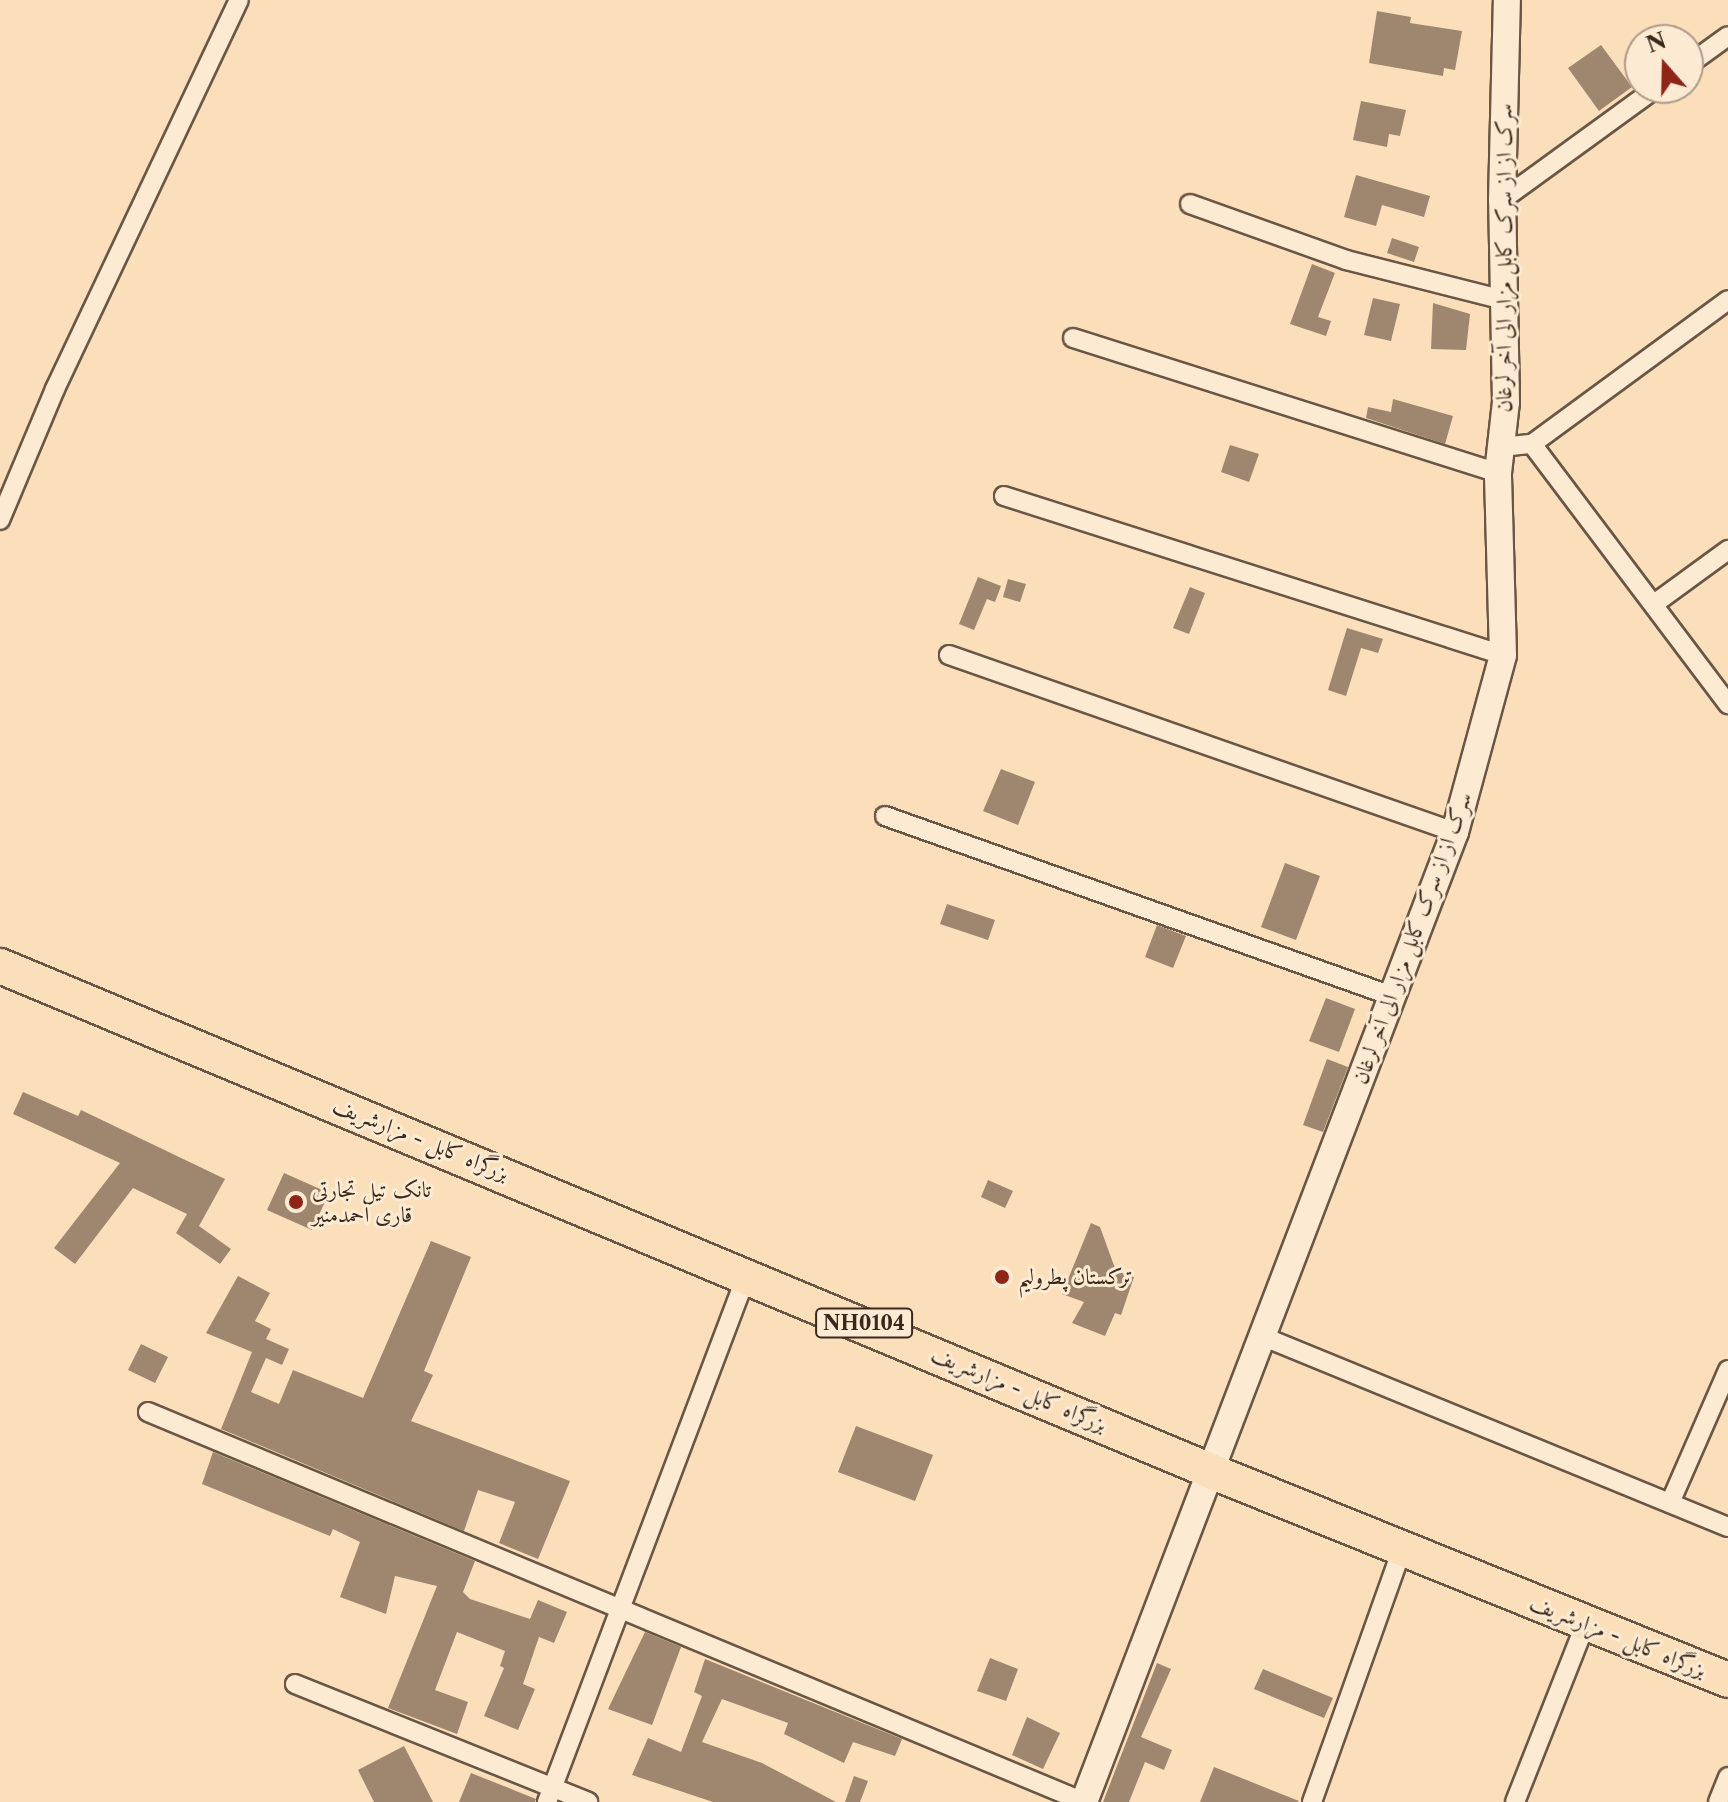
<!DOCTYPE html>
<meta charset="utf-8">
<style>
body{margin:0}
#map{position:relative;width:1728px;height:1802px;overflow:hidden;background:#fbdfba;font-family:"Libre Caslon Text",Amiri,serif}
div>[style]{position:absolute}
.building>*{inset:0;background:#9e876e}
.roads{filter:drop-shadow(2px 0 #6a5644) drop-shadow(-2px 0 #6a5644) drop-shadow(0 2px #6a5644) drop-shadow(0 -2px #6a5644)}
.street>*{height:18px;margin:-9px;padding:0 9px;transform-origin:9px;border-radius:9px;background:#fcead2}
.secondary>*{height:26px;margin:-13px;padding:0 13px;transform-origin:13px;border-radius:13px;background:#fcead2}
.highway>*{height:34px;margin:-17px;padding:0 17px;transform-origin:17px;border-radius:17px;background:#fbdfba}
.dots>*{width:22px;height:22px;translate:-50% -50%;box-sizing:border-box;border:4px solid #fcead2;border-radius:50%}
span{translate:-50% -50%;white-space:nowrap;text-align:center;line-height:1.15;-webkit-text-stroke:6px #fcead2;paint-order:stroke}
.shield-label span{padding:2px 6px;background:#fcead2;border:2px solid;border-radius:6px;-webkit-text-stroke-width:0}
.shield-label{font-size:20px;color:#3a281c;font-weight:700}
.street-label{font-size:22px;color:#3a281c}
.poi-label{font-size:22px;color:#3a281c}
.left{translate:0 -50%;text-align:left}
.north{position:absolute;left:1624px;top:24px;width:80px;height:80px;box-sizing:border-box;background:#fcead2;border:2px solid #ae9c89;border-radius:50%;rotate:340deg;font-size:22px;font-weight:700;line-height:32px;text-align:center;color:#3a281c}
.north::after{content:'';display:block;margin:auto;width:28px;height:36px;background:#8f2418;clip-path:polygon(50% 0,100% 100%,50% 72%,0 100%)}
</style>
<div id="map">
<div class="building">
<i style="clip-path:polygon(1377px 11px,1411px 17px,1410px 23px,1462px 31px,1455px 70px,1444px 68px,1443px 76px,1369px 63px)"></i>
<i style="clip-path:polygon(1601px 45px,1632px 87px,1599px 111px,1568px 68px)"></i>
<i style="clip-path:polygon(1361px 101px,1406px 110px,1400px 136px,1389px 134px,1387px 147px,1353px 140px)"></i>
<i style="clip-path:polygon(1356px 175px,1430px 196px,1424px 217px,1382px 205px,1376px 226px,1344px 217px)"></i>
<i style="clip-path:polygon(1392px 238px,1419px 247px,1414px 262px,1387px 253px)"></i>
<i style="clip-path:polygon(1312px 264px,1335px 273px,1318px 317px,1331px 321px,1326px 336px,1290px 324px)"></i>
<i style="clip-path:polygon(1373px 298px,1400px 304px,1391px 341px,1364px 335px)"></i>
<i style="clip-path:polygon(1433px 303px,1470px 314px,1466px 350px,1431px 349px)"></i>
<i style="clip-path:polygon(1393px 399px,1453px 416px,1445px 444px,1366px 418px,1368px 407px,1391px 412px)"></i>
<i style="clip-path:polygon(1230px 445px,1259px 454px,1249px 482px,1221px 472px)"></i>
<i style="clip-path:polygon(978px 577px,1001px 586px,995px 602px,987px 599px,974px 630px,959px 624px)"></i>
<i style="clip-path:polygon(1008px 579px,1026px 584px,1020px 602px,1003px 597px)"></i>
<i style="clip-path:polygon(1190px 587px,1205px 593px,1189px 634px,1173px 628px)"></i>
<i style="clip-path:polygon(1347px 628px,1383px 639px,1378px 653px,1361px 648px,1346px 696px,1328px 690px)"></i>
<i style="clip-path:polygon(1001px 769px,1035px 782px,1018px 825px,983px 811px)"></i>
<i style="clip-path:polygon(1285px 863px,1320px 876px,1296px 940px,1261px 927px)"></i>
<i style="clip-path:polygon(947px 904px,995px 920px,988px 940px,940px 924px)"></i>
<i style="clip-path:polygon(1157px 925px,1186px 936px,1173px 968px,1145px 957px)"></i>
<i style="clip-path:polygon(1326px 998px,1355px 1009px,1339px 1052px,1309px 1041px)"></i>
<i style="clip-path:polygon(1327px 1059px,1348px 1067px,1323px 1132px,1303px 1125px)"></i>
<i style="clip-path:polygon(23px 1092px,78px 1116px,81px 1110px,225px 1179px,199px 1226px,231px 1249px,220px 1264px,176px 1233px,187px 1214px,133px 1188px,75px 1264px,54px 1248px,120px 1163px,13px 1114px)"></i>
<i style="clip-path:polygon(284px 1173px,329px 1193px,312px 1230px,267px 1210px)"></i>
<i style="clip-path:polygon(988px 1180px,1013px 1191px,1005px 1208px,981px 1197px)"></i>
<i style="clip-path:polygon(1091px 1223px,1100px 1227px,1116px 1271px,1134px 1277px,1121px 1315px,1115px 1313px,1105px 1336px,1072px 1323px,1084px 1302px,1062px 1294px)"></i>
<i style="clip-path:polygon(431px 1241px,471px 1257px,424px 1371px,433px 1375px,411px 1421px,570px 1481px,538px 1559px,499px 1543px,515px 1502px,478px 1490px,464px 1531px,221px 1429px,252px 1352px,206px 1333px,238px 1276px,270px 1293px,255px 1321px,271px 1329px,266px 1339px,289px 1349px,282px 1365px,266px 1358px,251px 1392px,279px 1404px,293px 1370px,363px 1398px)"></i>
<i style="clip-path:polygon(141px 1344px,168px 1357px,155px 1383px,128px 1370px)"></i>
<i style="clip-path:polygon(856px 1426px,933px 1455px,915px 1501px,838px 1472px)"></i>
<i style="clip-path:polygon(213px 1452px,475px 1561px,463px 1592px,470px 1599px,530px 1619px,538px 1600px,567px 1612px,554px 1643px,539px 1637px,523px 1684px,535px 1689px,518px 1730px,484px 1716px,504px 1668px,500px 1666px,505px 1651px,457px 1632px,435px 1690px,468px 1702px,457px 1734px,388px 1708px,437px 1586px,395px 1576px,386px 1614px,340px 1597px,360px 1542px,333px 1529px,330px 1536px,202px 1484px)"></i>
<i style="clip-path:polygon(645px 1632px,681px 1647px,652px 1725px,608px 1709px)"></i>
<i style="clip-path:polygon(990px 1658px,1018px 1669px,1006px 1701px,977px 1691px)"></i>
<i style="clip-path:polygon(705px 1659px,902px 1739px,895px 1756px,853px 1742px,844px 1763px,784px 1734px,788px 1723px,722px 1699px,702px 1742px,762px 1763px,836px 1802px,713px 1802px,632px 1775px,648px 1738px,681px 1752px,702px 1696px,694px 1692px)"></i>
<i style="clip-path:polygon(1157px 1663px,1171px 1669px,1141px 1737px,1172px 1750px,1164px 1770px,1145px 1762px,1129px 1802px,1103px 1802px)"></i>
<i style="clip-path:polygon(1263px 1669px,1333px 1698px,1324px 1718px,1254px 1689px)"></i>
<i style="clip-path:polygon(1027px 1717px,1060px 1733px,1043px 1769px,1012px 1755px)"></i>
<i style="clip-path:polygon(404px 1746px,433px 1802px,374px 1802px,358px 1770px)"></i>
<i style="clip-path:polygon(1214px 1767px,1299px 1801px,1298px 1802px,1200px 1802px)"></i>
<i style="clip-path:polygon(471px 1773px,536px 1799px,535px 1802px,459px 1802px)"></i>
<i style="clip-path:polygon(854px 1776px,868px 1781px,860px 1802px,845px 1802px)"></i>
</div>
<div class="roads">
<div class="street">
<i style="left:1688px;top:65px;width:49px;rotate:-35.9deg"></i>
<i style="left:1502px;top:200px;width:190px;rotate:-36deg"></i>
<i style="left:1190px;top:204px;width:166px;rotate:19.7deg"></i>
<i style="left:1346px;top:260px;width:163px;rotate:14.2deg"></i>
<i style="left:1073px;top:338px;width:446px;rotate:17.6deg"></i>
<i style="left:1532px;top:444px;width:243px;rotate:-36.3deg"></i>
<i style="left:1501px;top:447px;width:31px;rotate:-6deg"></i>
<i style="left:1532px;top:444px;width:326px;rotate:53deg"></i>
<i style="left:1004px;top:496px;width:524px;rotate:17.67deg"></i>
<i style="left:0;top:520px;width:142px;rotate:-67.2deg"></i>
<i style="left:55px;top:389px;width:430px;rotate:-64.7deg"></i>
<i style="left:1654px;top:604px;width:92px;rotate:-36.1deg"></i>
<i style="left:949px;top:655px;width:536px;rotate:19.28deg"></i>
<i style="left:885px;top:816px;width:538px;rotate:19.55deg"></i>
<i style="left:1264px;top:1337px;width:501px;rotate:22.27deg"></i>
<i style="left:148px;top:1412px;width:1014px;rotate:22.62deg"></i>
<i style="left:1670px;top:1503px;width:145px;rotate:-66.4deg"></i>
<i style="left:295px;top:1684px;width:316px;rotate:21.9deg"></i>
<i style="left:547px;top:1802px;width:565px;rotate:-69.25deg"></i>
<i style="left:1312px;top:1802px;width:269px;rotate:-70.4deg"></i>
<i style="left:1515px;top:1802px;width:193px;rotate:-68.4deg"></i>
<i style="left:1718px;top:1802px;width:27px;rotate:-68deg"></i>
</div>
<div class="secondary">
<i style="left:1084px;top:1802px;width:1039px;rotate:-69.07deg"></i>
<i style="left:1455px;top:832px;width:183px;rotate:-74.8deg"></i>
<i style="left:1503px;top:655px;width:182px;rotate:-91.6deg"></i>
<i style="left:1498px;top:473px;width:71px;rotate:-83.6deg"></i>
<i style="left:1506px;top:402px;width:202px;rotate:-91.1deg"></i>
<i style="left:1502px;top:200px;width:200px;rotate:-88.6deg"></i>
</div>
<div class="highway">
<i style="left:0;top:966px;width:1314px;rotate:22.64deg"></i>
<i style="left:1213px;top:1472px;width:555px;rotate:21.99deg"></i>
</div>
</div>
<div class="dots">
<i style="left:296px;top:1202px;background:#8f2418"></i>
<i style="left:1002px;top:1277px;background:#8f2418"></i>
</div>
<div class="shield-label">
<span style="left:864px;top:1323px">NH0104</span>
</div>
<div class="street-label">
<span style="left:1504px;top:258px;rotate:-90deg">سرک از از سرک کابل مزار الی آخر لرغان</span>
<span style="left:1412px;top:938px;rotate:-70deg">سرک از از سرک کابل مزار الی آخر لرغان</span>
<span style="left:421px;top:1139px;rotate:22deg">بزرگراه کابل - مزارشریف</span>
<span style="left:1019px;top:1389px;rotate:23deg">بزرگراه کابل - مزارشریف</span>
<span style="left:1618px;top:1636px;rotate:22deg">بزرگراه کابل - مزارشریف</span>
</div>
<div class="poi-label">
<span class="left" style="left:312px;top:1202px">تانک تیل تجارتی<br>قاری احمدمنیر</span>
<span class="left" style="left:1018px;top:1277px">ترکستان پطرولیم</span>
</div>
<div class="north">N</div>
</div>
